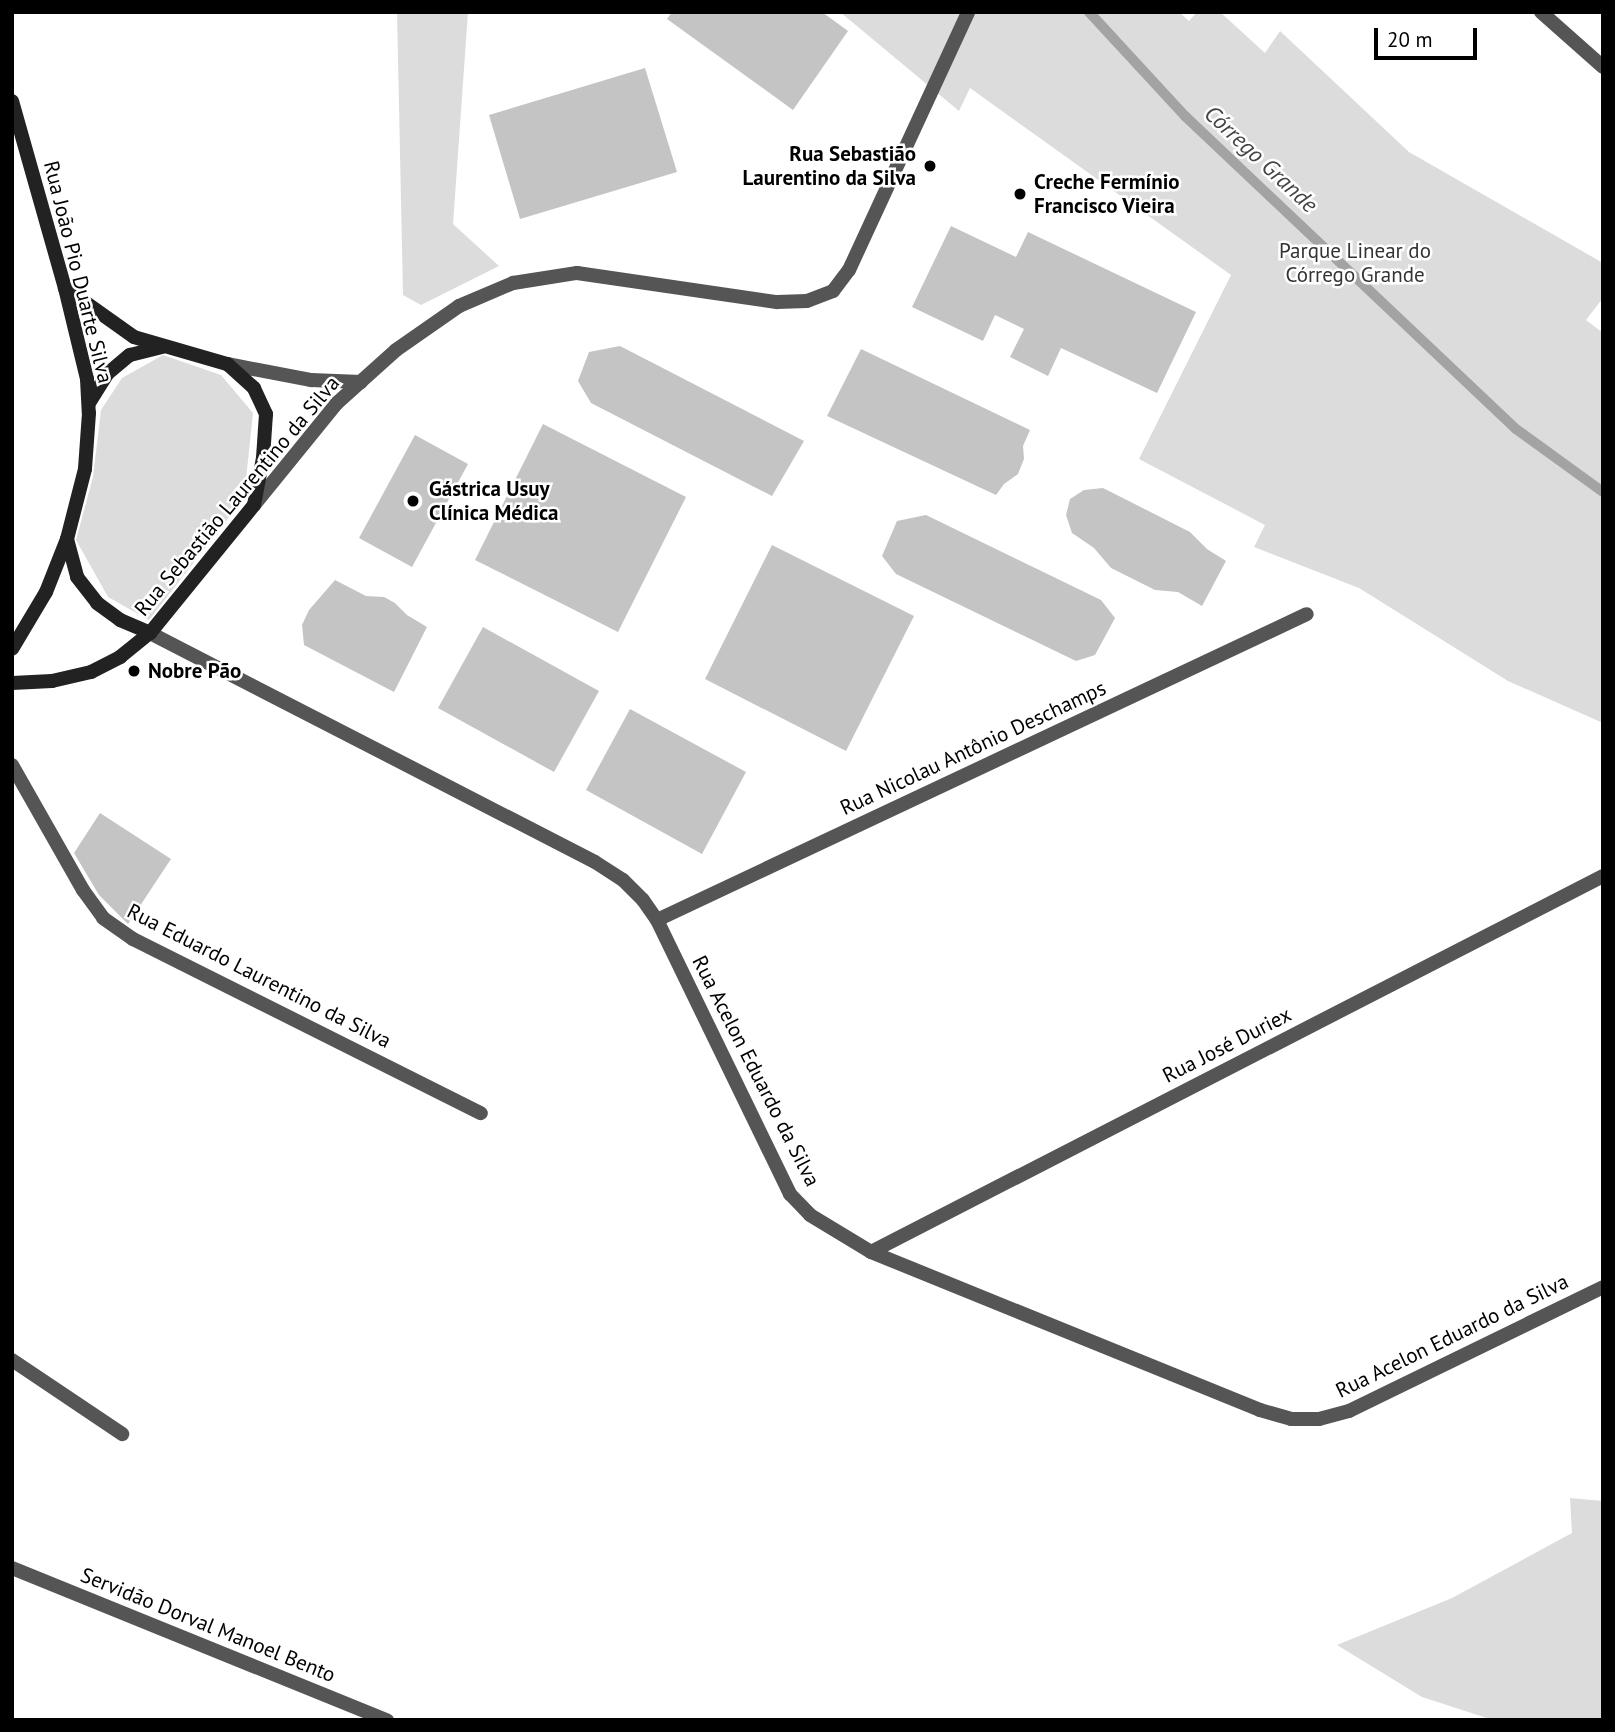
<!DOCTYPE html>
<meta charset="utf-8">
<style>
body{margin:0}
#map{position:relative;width:1615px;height:1732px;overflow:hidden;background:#fff;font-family:"PT Sans",sans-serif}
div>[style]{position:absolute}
.green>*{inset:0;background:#dcdcdc}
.stream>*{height:10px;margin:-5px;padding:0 5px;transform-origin:5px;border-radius:5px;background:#a3a3a3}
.building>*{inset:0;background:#c4c4c4}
.lane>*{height:14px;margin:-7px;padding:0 7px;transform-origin:7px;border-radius:7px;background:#555}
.street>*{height:14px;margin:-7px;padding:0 7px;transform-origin:7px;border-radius:7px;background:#555}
.secondary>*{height:14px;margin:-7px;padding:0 7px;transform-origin:7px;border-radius:7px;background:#222}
.dots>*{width:19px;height:19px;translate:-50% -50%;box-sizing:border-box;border:4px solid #fff;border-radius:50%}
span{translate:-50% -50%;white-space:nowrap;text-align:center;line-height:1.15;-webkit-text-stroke:5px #fff;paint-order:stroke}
.poi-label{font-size:21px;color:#000;font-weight:700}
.right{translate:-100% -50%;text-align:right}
.left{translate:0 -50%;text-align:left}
.park-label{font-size:21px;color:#333}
.street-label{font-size:21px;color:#000}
.water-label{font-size:23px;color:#444;font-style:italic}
.frame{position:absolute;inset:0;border:14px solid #000;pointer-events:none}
.scale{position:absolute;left:1374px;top:28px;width:103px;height:32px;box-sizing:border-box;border:4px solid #000;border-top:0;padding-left:9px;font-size:21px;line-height:24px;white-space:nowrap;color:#000;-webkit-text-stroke:5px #fff;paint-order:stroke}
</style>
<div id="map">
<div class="green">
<i style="clip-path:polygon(397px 12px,468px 12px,453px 224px,499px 266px,421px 305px,403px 295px)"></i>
<i style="clip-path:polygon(840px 12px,1179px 12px,1189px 21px,1197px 12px,1220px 12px,1265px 53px,1280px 31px,1409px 152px,1603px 263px,1603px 298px,1586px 320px,1603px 333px,1603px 723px,1508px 681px,1359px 588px,1254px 547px,1265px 525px,1139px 459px,1231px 275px,970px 88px,959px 111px)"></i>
<i style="clip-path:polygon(163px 355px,221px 375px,253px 413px,244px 498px,149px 620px,108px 597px,76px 540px,93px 477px,101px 410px,122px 378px)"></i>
<i style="clip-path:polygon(1570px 1498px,1603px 1501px,1603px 1720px,1493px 1720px,1422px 1697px,1337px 1645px,1452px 1598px,1572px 1533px)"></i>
</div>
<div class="stream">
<i style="left:1089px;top:12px;width:142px;rotate:47.3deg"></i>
<i style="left:1185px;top:116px;width:456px;rotate:43.4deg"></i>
<i style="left:1516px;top:429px;width:107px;rotate:35.9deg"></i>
</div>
<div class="building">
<i style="clip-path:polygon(672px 12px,822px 12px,848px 31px,793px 110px,667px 19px)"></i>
<i style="clip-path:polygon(645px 68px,677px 172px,520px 219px,489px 115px)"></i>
<i style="clip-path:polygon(951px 226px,1016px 257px,1028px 232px,1196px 312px,1157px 393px,1061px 348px,1048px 376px,1010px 357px,1024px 329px,995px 315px,983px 341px,912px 307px)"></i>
<i style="clip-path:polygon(620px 346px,804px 441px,772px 496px,591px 403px,578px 381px,589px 352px)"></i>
<i style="clip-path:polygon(861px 349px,1030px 430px,1023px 446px,1024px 459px,1018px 474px,1004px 484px,996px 495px,827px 416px)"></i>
<i style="clip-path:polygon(543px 424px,686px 497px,618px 632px,475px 560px)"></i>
<i style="clip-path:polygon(415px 435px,468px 464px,412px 567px,359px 538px)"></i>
<i style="clip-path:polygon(1103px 488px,1190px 532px,1207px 549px,1226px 561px,1202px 606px,1178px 592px,1155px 590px,1111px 568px,1094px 548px,1072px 533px,1066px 515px,1070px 499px,1084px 490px)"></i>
<i style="clip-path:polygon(926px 515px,1101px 600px,1115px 618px,1095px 655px,1076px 661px,896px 574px,882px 556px,897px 521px)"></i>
<i style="clip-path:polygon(772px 545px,914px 616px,846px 751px,705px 679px)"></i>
<i style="clip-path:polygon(335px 580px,366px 596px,384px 597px,395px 603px,407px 615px,427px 627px,394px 692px,304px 645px,302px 625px,309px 610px)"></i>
<i style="clip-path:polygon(483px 627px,599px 691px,554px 772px,438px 708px)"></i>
<i style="clip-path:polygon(630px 709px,746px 772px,702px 854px,586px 790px)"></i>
<i style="clip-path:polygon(100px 813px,171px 859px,128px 924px,99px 895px,74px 853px)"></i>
</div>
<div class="lane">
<i style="left:12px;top:765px;width:144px;rotate:60.4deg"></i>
<i style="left:83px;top:890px;width:34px;rotate:54deg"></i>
<i style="left:103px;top:918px;width:37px;rotate:35deg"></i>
<i style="left:133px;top:939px;width:389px;rotate:26.6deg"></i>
</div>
<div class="street">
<i style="left:1541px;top:12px;width:83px;rotate:41.6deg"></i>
<i style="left:227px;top:364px;width:86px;rotate:10.8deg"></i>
<i style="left:311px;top:380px;width:50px;rotate:2.3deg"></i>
<i style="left:254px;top:505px;width:132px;rotate:-50.9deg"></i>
<i style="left:337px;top:403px;width:79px;rotate:-41.9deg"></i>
<i style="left:396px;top:350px;width:77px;rotate:-34.9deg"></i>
<i style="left:459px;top:306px;width:59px;rotate:-23.1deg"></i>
<i style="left:513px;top:283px;width:65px;rotate:-8.9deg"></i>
<i style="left:577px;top:273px;width:202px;rotate:8.3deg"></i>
<i style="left:777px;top:302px;width:30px;rotate:-2deg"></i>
<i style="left:807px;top:301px;width:28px;rotate:-21deg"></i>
<i style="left:833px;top:291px;width:26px;rotate:-53deg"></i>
<i style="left:849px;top:270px;width:284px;rotate:-65.2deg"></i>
<i style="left:150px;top:633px;width:500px;rotate:27.23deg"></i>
<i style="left:595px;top:862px;width:33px;rotate:33deg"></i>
<i style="left:623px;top:880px;width:28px;rotate:45deg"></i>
<i style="left:643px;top:900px;width:24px;rotate:55deg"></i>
<i style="left:657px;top:920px;width:305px;rotate:64.1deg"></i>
<i style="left:790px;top:1194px;width:29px;rotate:46deg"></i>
<i style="left:810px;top:1215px;width:71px;rotate:31.2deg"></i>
<i style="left:871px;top:1252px;width:420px;rotate:22.1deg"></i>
<i style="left:1260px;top:1410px;width:32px;rotate:16deg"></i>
<i style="left:1291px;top:1419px;width:28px"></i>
<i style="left:1319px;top:1419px;width:31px;rotate:-15deg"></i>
<i style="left:1349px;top:1411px;width:283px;rotate:-26deg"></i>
<i style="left:657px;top:920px;width:718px;rotate:-25.21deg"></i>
<i style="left:871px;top:1252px;width:823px;rotate:-27.19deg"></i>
<i style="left:12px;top:1360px;width:133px;rotate:33.9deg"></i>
<i style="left:12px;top:1568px;width:405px;rotate:22.1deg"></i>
</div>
<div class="secondary">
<i style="left:12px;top:101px;width:194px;rotate:74.2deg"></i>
<i style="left:65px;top:288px;width:94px;rotate:76.4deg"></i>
<i style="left:87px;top:379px;width:34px;rotate:87deg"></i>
<i style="left:89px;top:413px;width:56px;rotate:94.1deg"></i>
<i style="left:85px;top:469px;width:72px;rotate:104.4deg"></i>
<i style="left:67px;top:539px;width:57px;rotate:111.6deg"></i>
<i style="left:46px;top:592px;width:66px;rotate:120.8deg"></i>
<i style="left:89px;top:403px;width:34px;rotate:-58deg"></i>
<i style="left:107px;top:374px;width:30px;rotate:-40deg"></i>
<i style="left:130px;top:355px;width:33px;rotate:-14deg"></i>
<i style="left:67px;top:539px;width:39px;rotate:75deg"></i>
<i style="left:77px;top:577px;width:33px;rotate:52deg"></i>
<i style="left:97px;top:603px;width:29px;rotate:36deg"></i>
<i style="left:120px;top:620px;width:33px;rotate:23deg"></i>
<i style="left:12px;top:683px;width:40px;rotate:-2.9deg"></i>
<i style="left:52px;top:681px;width:40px;rotate:-13deg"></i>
<i style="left:91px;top:672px;width:33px;rotate:-27deg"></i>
<i style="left:120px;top:657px;width:38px;rotate:-39deg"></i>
<i style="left:150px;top:633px;width:165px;rotate:-50.9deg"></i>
<i style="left:254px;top:505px;width:48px;rotate:-79.2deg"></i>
<i style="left:263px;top:458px;width:44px;rotate:-86.1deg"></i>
<i style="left:266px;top:414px;width:29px;rotate:-115deg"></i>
<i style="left:254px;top:388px;width:36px;rotate:-138deg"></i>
<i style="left:227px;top:364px;width:97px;rotate:-163.8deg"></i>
<i style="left:134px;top:337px;width:85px;rotate:-144.6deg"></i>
</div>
<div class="dots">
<i style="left:930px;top:166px;background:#000"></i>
<i style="left:1020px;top:194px;background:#000"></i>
<i style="left:413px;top:501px;background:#000"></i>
<i style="left:134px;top:671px;background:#000"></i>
</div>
<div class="poi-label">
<span class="right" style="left:916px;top:166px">Rua Sebastião<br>Laurentino da Silva</span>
<span class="left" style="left:1034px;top:194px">Creche Fermínio<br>Francisco Vieira</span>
<span class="left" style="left:429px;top:501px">Gástrica Usuy<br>Clínica Médica</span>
<span class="left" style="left:148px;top:671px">Nobre Pão</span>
</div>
<div class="park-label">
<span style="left:1355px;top:263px">Parque Linear do<br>Córrego Grande</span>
</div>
<div class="street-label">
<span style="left:78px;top:272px;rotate:76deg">Rua João Pio Duarte Silva</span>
<span style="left:237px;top:496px;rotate:-50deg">Rua Sebastião Laurentino da Silva</span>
<span style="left:973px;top:748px;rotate:-25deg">Rua Nicolau Antônio Deschamps</span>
<span style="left:259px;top:976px;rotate:27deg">Rua Eduardo Laurentino da Silva</span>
<span style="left:1227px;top:1045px;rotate:-27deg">Rua José Duriex</span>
<span style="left:756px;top:1071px;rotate:63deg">Rua Acelon Eduardo da Silva</span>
<span style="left:1452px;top:1336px;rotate:-26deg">Rua Acelon Eduardo da Silva</span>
<span style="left:208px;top:1625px;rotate:22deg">Servidão Dorval Manoel Bento</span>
</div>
<div class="water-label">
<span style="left:1261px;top:159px;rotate:43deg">Córrego Grande</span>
</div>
<div class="frame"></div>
<div class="scale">20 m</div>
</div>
